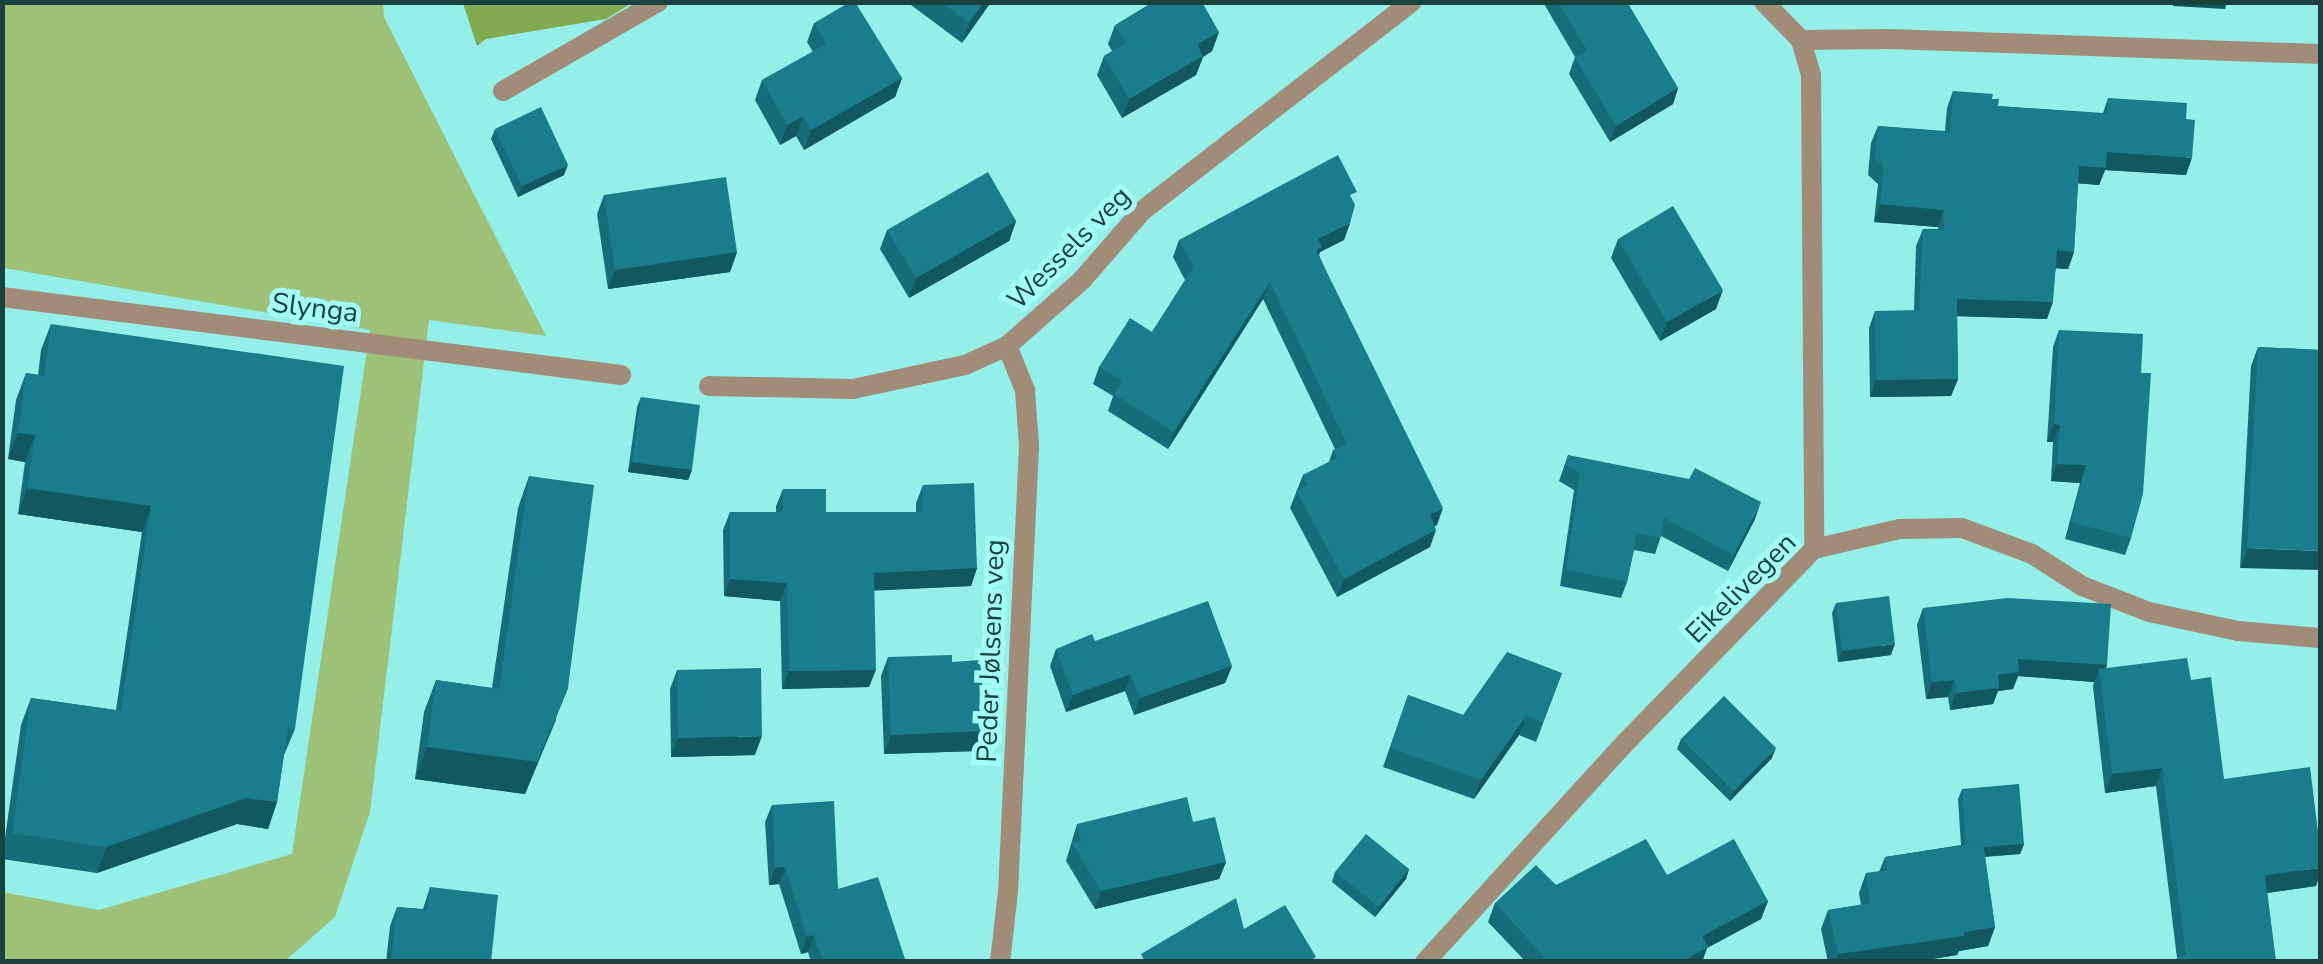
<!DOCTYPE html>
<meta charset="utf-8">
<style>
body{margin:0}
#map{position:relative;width:2323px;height:964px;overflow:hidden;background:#95efe9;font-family:"Nunito Sans",sans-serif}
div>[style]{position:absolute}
.green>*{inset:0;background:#9dc277}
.forest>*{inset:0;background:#81ab50}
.street>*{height:20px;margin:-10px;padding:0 10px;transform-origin:10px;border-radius:10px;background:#a08c77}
.wall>*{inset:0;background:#166c78}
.shaded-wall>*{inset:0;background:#125861}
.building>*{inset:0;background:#197d8b}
span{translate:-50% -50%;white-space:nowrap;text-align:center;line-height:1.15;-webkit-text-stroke:10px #a2fdf6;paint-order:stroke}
.street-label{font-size:28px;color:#1b413e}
.frame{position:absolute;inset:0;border:5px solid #1b413e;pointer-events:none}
</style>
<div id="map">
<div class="green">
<i style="clip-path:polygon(3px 3px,383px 3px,384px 17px,546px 336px,429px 320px,370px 812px,335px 917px,285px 961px,3px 961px,2px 892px,99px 910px,292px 854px,370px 330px,3px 268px)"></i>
</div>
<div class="forest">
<i style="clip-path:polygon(463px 3px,463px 2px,632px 3px,606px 19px,486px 39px,477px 46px)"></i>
</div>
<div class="street">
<i style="left:1764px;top:2px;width:53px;rotate:45.8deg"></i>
<i style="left:1801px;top:40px;width:35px;rotate:74deg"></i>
<i style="left:1811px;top:74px;width:475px;rotate:89.6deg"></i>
<i style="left:1801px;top:40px;width:88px;rotate:-0.7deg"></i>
<i style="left:1889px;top:39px;width:431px;rotate:2deg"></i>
<i style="left:503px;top:91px;width:179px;rotate:-29.9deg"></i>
<i style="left:2px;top:297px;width:624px;rotate:7.18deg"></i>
<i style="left:709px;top:386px;width:144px;rotate:1.2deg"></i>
<i style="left:853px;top:389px;width:115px;rotate:-12.1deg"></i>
<i style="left:965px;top:365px;width:46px;rotate:-24.3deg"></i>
<i style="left:1007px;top:346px;width:100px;rotate:-41.3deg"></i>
<i style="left:1082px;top:280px;width:91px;rotate:-49deg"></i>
<i style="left:1142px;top:211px;width:341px;rotate:-37.8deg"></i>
<i style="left:1000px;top:962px;width:70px;rotate:-83.5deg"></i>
<i style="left:1008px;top:892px;width:447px;rotate:-87.3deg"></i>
<i style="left:1029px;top:445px;width:55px;rotate:-94.2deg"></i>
<i style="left:1025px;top:390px;width:48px;rotate:-112.2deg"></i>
<i style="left:1425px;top:962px;width:299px;rotate:-47.6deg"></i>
<i style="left:1627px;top:741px;width:268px;rotate:-45.8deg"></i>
<i style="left:1814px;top:549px;width:88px;rotate:-13.1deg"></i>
<i style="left:1900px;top:529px;width:62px;rotate:-0.9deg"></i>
<i style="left:1962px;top:528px;width:75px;rotate:20.4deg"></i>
<i style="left:2032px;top:554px;width:59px;rotate:32.6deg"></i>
<i style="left:2082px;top:586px;width:72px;rotate:21.2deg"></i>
<i style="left:2149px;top:612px;width:91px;rotate:12.1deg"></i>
<i style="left:2238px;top:631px;width:82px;rotate:4.9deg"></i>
</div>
<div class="wall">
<i style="clip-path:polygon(907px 2px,991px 2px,962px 43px)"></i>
<i style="clip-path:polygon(1543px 2px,1627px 2px,1678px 88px,1673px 104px,1610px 142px,1569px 74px,1575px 57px)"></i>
<i style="clip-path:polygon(814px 23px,902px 78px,895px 97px,804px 150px,796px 136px,780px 145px,755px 100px,762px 80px,813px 52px,807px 42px)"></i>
<i style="clip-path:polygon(1115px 25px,1219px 32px,1212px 51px,1203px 57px,1196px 75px,1122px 118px,1097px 75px,1104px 56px,1112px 51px,1108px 44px)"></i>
<i style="clip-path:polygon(1953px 91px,1992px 99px,1998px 106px,2103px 113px,2108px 98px,2186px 119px,2186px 175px,2105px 170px,2099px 185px,2078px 183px,2074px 252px,2068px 269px,2056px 268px,2047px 319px,1957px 316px,1958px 379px,1951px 396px,1870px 397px,1869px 328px,1875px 311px,1914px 311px,1916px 246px,1923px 229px,1938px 229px,1938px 227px,1874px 222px,1878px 184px,1868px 175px,1871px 143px,1878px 126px,1945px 131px,1947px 108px)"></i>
<i style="clip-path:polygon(495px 129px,564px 175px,518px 197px,491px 139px)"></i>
<i style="clip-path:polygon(604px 195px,737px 252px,730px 272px,608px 289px,597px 214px)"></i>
<i style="clip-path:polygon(1354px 202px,1350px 223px,1344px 240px,1320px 252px,1319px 255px,1437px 525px,1435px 526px,1430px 547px,1337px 597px,1290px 508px,1303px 475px,1329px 462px,1333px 450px,1335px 449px,1263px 299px,1168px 449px,1108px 411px,1113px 396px,1093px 384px,1099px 367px,1152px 332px,1185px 280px,1173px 257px,1179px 240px)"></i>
<i style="clip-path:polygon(1016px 221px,1009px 241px,909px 298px,880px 249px,887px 230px)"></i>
<i style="clip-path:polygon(1618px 239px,1716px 309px,1660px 341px,1611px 258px)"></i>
<i style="clip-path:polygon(51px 324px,295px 729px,284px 755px,277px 802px,268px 829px,237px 824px,97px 873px,2px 859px,21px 725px,31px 698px,116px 710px,142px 532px,18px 514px,25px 462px,8px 459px,16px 400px,26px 373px,38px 375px,41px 350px)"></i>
<i style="clip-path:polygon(2059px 330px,2131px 538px,2125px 555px,2065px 539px,2080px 483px,2051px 481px,2053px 442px,2047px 442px,2053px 347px)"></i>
<i style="clip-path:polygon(2258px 347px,2320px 350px,2240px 568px,2251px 366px)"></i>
<i style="clip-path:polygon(641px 397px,692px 470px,688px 480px,628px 472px,637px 407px)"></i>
<i style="clip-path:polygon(1568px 455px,1755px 519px,1728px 571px,1661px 536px,1655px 554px,1634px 550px,1627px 582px,1621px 598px,1560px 586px,1574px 490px,1559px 481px)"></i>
<i style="clip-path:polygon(529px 476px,556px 720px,525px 794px,415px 779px,424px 712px,436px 680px,492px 688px,518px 508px)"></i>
<i style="clip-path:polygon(923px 485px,977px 568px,971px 586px,874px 590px,869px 687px,782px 689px,780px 601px,724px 596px,723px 530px,730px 512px,776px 512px,776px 506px,783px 489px,826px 512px,916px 512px,916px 503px)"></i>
<i style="clip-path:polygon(1836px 603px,1891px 655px,1838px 662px,1832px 613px)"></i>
<i style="clip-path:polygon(1923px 608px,2107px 665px,2106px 668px,2191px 680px,2224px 779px,2316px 886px,2267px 893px,2276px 962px,2176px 962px,2177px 958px,2156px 786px,2105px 793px,2093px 687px,2094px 682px,2018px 676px,2013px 689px,1998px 691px,1993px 704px,1950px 710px,1948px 697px,1926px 699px,1917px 625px)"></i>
<i style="clip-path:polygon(1095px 641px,1232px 666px,1225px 683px,1134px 715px,1125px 691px,1066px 712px,1050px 666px,1056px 649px)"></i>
<i style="clip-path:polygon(888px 657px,952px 662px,984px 731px,977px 751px,884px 754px,881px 676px)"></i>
<i style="clip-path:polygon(677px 670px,755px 755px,671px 757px,670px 689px)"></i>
<i style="clip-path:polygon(1562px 673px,1536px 742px,1519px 735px,1474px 799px,1383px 767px,1408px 695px,1463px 715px)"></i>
<i style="clip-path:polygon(1681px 739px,1772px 758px,1730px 801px,1677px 749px)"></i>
<i style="clip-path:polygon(1962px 789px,2024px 844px,2020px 854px,1985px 857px,1995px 927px,1988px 946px,1959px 951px,1957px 955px,1914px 962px,1828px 962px,1821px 929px,1828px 910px,1861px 905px,1859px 893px,1866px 873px,1879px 872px,1885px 857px,1961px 845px,1958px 799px)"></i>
<i style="clip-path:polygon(772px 805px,838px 889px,906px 962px,811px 962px,808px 952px,801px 954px,779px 884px,769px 885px,765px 822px)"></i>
<i style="clip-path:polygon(1193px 822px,1226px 862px,1219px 879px,1095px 909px,1066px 861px,1077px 824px)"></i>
<i style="clip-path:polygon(1409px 869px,1406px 879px,1375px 917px,1332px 882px,1335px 872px)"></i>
<i style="clip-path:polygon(1667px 875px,1768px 901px,1761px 919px,1707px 948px,1702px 962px,1526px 962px,1488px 922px,1495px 903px,1556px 885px)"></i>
<i style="clip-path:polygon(430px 887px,491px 962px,386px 962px,390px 926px,397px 907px,423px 909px)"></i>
</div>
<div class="shaded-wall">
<i style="clip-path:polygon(984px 2px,991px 2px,962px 43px,969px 23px)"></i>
<i style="clip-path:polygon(2174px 2px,2227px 2px,2225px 9px,2173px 6px)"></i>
<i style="clip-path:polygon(1219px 32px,1212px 51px,1203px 57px,1196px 75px,1122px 118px,1129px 99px,1197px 44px)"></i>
<i style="clip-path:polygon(902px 78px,895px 97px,804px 150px,811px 130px)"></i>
<i style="clip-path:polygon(1678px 88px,1673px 104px,1610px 142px,1616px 126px)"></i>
<i style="clip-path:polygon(803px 116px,796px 136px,780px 145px,787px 125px)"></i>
<i style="clip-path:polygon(2107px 152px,2192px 158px,2186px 175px,2105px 170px,2099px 185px,2073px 183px,2079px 166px)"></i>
<i style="clip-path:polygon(568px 165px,564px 175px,518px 197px,522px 186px)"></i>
<i style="clip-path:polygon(1880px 204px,1944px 210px,1938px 227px,1874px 222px)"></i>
<i style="clip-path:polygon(1016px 221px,1009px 241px,909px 298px,916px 278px)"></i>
<i style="clip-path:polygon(1350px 223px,1344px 240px,1320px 252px,1316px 264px,1318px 239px)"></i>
<i style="clip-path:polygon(2057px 250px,2074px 252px,2068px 269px,2051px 268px)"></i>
<i style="clip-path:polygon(737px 252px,730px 272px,608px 289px,615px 270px)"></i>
<i style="clip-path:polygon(1270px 282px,1263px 299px,1168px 449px,1174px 432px)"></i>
<i style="clip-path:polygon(1723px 290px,1716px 309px,1660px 341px,1667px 322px)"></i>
<i style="clip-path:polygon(1957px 299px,2053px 302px,2047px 319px,1951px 316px)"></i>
<i style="clip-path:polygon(1958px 379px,1951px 396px,1870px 397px,1876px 380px)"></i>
<i style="clip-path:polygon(2054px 424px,2060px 425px,2053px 442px,2047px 442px)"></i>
<i style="clip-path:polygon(18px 433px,35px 435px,25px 462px,8px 459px)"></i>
<i style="clip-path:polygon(632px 462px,692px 470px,688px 480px,628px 472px)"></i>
<i style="clip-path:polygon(2057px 464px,2086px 465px,2080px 483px,2051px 481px)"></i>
<i style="clip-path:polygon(27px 488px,151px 506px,142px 532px,18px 514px)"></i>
<i style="clip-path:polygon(1761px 502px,1755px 519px,1728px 571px,1734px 555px)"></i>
<i style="clip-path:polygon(1443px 508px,1437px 525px,1423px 531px,1430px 514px)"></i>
<i style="clip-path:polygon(1436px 530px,1430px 547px,1337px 597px,1344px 579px)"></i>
<i style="clip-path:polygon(2247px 548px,2320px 551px,2320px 570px,2240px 568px)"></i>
<i style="clip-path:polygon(977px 568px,971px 586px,868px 591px,874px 573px)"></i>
<i style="clip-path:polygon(730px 579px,787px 583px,780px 601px,724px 596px)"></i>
<i style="clip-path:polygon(1895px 644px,1891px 655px,1838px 662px,1842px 651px)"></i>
<i style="clip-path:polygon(2018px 659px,2107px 665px,2101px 681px,2099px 669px,2094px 682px,2018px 676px,2013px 689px,1998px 691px,1993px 704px,1950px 710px,1956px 693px,1998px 675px)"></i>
<i style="clip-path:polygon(1232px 666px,1225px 683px,1134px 715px,1140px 698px)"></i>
<i style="clip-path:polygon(876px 670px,869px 687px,782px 689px,789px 671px)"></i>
<i style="clip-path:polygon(1131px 674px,1125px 691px,1066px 712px,1073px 695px)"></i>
<i style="clip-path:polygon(1954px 680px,1948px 697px,1926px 699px,1932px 682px)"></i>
<i style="clip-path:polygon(568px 688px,525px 794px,415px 779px,427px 747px)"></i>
<i style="clip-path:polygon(1526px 716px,1519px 735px,1474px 799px,1481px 780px)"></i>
<i style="clip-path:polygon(984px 731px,977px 751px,884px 754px,891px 735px)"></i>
<i style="clip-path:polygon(762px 736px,755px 755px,671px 757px,678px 738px)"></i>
<i style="clip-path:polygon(1776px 748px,1772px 758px,1730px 801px,1734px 791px)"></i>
<i style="clip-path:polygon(2162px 768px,2156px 786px,2105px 793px,2112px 774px)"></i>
<i style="clip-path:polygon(246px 798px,277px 802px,268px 829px,237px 824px,97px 873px,106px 847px)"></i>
<i style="clip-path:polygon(2024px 844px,2020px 854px,1962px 858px,1966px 848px)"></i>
<i style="clip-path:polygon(1226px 862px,1219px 879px,1095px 909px,1101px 891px)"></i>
<i style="clip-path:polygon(785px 867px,779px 884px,769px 885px,775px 868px)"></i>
<i style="clip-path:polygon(2320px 868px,2320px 875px,2316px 886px,2259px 894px,2265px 875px)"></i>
<i style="clip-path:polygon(1409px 869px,1406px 879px,1375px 917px,1379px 907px)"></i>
<i style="clip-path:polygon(1768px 901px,1761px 919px,1707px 948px,1702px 962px,1681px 962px,1702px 936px)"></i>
<i style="clip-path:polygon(1995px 927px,1988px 946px,1959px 951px,1957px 955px,1914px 962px,1835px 962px,1838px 954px)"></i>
<i style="clip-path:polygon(814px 935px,808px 952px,801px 954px,807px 937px)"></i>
</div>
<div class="building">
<i style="clip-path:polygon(850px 2px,855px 2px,902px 78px,811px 130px,803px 116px,787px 125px,762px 80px,826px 44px,814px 23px)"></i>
<i style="clip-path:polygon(941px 2px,984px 2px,969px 23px)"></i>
<i style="clip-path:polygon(1153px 2px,1202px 2px,1219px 32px,1197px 44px,1203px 56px,1129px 99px,1104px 56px,1126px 43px,1115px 25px)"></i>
<i style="clip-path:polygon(1558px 2px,1627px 2px,1678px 88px,1616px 126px,1575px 58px,1587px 50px)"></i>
<i style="clip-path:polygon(1953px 91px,1993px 94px,1992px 99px,1999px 99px,1998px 106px,2107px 114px,2108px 98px,2187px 103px,2186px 119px,2195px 120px,2192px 158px,2107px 152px,2106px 168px,2079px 166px,2074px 252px,2057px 250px,2053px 302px,1957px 299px,1958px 379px,1876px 380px,1875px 311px,1919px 310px,1923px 229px,1944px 230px,1944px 210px,1880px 204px,1884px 167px,1875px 158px,1878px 126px,1950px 132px)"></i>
<i style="clip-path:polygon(541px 107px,568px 165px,522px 186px,495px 129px)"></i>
<i style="clip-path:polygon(1338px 155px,1357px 192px,1350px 195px,1355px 205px,1350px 223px,1318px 239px,1322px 247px,1316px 250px,1443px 508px,1430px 514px,1436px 530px,1344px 579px,1296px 491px,1307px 485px,1303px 475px,1337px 458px,1333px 450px,1347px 444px,1270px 282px,1174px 432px,1114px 394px,1122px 381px,1099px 367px,1130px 318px,1152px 332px,1194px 267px,1179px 240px)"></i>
<i style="clip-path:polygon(988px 172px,1016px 221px,916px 278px,887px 230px)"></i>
<i style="clip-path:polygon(726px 177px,737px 252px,615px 270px,604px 195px)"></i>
<i style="clip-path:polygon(1673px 206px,1723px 290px,1667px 322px,1618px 239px)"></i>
<i style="clip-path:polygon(51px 324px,344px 366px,295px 729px,288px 728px,277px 802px,246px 798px,106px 847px,12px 833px,31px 698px,121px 711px,151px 506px,27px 488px,35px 435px,18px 433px,26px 373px,44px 376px)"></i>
<i style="clip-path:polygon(2059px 330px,2143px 334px,2141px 373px,2151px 373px,2143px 494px,2131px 538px,2071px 522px,2086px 465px,2057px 464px,2060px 425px,2054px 424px)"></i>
<i style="clip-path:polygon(2258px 347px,2320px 350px,2320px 551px,2247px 548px)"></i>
<i style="clip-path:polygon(641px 397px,700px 405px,692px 470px,632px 462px)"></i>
<i style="clip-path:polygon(1568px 455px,1689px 479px,1695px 468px,1761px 502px,1734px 555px,1664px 518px,1660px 538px,1637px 533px,1627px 582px,1566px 570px,1580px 473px,1565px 465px)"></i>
<i style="clip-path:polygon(529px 476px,594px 485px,568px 688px,537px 762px,427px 747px,436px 680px,499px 689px)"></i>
<i style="clip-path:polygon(974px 483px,977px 568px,874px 573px,876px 670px,789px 671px,787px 583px,730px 579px,730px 512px,783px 512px,783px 489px,826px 489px,826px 512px,923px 512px,923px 485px)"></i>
<i style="clip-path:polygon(1889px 596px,1895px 644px,1842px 651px,1836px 603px)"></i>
<i style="clip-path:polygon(2007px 598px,2111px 604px,2107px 665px,2018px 659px,2019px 672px,1998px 675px,1999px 688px,1956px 693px,1954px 680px,1932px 682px,1923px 608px)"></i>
<i style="clip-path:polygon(1208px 601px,1232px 666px,1140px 698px,1131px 674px,1073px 695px,1056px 649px,1092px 634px,1095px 641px)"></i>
<i style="clip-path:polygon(1507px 652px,1562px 673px,1543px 722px,1526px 716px,1481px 780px,1390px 748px,1408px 695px,1463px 715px)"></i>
<i style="clip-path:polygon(952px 655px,952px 662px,981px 660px,984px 731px,891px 735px,888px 657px)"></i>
<i style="clip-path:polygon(2187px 658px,2191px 680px,2211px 677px,2224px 779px,2310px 767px,2320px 848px,2320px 868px,2265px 875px,2276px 962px,2178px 962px,2177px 957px,2186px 956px,2162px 768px,2112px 774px,2099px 669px)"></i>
<i style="clip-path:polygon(761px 668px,762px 736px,678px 738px,677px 670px)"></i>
<i style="clip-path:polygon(1724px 696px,1776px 748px,1734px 791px,1681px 739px)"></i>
<i style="clip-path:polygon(2019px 784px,2024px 844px,1983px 847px,1983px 842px,1966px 845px,1962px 789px)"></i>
<i style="clip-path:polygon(1187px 797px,1193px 822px,1215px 817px,1226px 862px,1101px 891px,1072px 843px,1081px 841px,1077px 824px)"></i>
<i style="clip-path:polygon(834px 801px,838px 889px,878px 877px,906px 962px,823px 962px,814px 935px,807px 937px,785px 867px,775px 868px,772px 805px)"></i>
<i style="clip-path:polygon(1366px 834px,1409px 869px,1379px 907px,1335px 872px)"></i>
<i style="clip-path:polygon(1646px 839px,1667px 875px,1734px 839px,1768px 901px,1702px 936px,1708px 947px,1681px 962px,1549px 962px,1495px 903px,1536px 865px,1556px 885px)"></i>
<i style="clip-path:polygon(1983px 842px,1995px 927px,1964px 932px,1964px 936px,1838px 954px,1828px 910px,1870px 903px,1866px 873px,1887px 870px,1885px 857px)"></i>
<i style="clip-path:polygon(430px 887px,498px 895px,491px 962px,391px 962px,397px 907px,427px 910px)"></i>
<i style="clip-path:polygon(1236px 898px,1244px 929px,1285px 905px,1316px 957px,1309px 962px,1145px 962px,1141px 954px)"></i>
</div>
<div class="street-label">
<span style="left:1069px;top:248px;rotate:-45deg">Wessels veg</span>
<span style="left:315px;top:308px;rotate:7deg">Slynga</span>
<span style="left:1741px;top:588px;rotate:-45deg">Eikelivegen</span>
<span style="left:991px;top:651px;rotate:-88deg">Peder Jølsens veg</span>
</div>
<div class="frame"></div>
</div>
